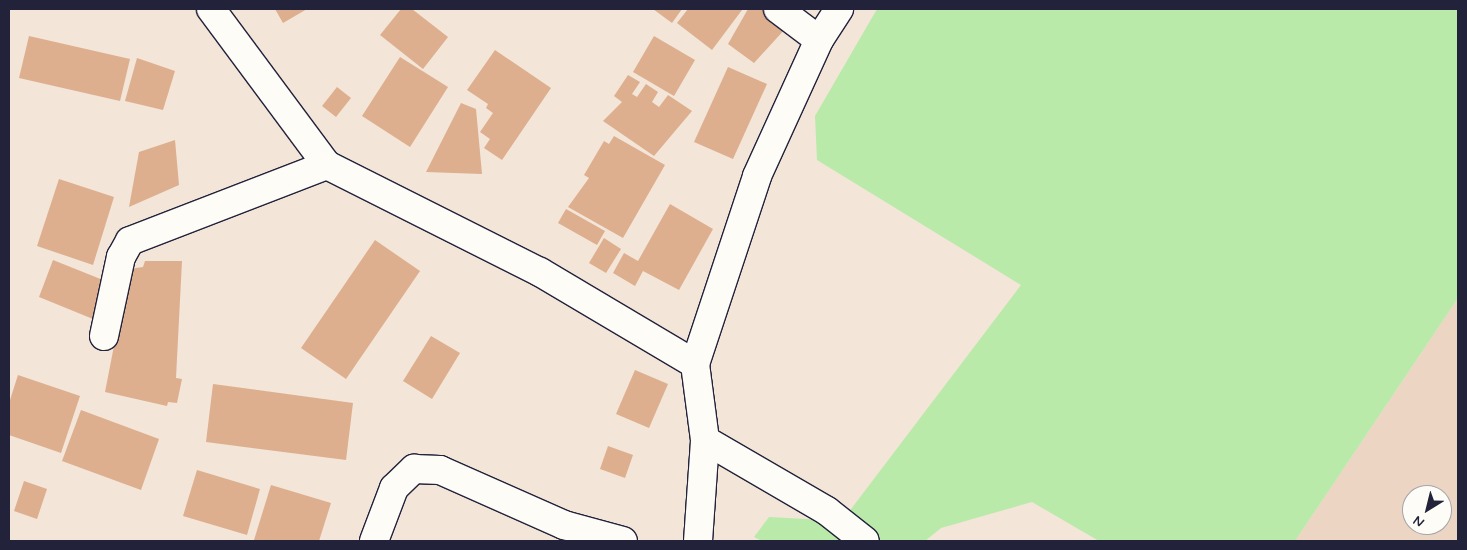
<!DOCTYPE html>
<style>
body{margin:0}
#map{position:relative;width:1467px;height:550px;overflow:hidden;background:#f3e5d8;font-family:Mynerve,sans-serif}
div>[style]{position:absolute}
.built>*{inset:0;background:#ecd5c2}
.green>*{inset:0;background:#baeaa9}
.building>*{inset:0;background:#ddaf8e}
.roads{filter:drop-shadow(1px 0 #22223b) drop-shadow(-1px 0 #22223b) drop-shadow(0 1px #22223b) drop-shadow(0 -1px #22223b)}
.street>*{height:28px;margin:-14px;padding:0 14px;transform-origin:14px;border-radius:14px;background:#fdfcf7}
span{translate:-50% -50%;white-space:nowrap;text-align:center;line-height:1.15;-webkit-text-stroke:4px #fdfcf7;paint-order:stroke}
.frame{position:absolute;inset:0;border:10px solid #22223b;pointer-events:none}
.north{position:absolute;left:1402px;top:485px;width:50px;height:50px;box-sizing:border-box;background:#fdfcf7;border:1px solid #a5a5ac;border-radius:50%;rotate:216deg;font-size:14px;font-weight:700;line-height:20px;text-align:center;color:#22223b}
.north::after{content:'';display:block;margin:auto;width:18px;height:22px;background:#22223b;clip-path:polygon(50% 0,100% 100%,50% 72%,0 100%)}
</style>
<div id="map">
<div class="built">
<i style="clip-path:polygon(evenodd,1458px 298px,1458px 541px,1295px 541px,1458px 298px,1412px 495px,1442px 495px,1442px 525px,1412px 525px,1412px 495px)"></i>
</div>
<div class="green">
<i style="clip-path:polygon(877px 9px,1458px 9px,1458px 298px,1295px 541px,1099px 541px,1032px 502px,941px 528px,925px 541px,762px 541px,754px 537px,769px 517px,842px 521px,1021px 285px,817px 160px,815px 116px)"></i>
</div>
<div class="building">
<i style="clip-path:polygon(275px 9px,307px 9px,283px 23px)"></i>
<i style="clip-path:polygon(401px 9px,412px 9px,448px 37px,423px 69px,380px 35px)"></i>
<i style="clip-path:polygon(653px 9px,682px 9px,672px 23px)"></i>
<i style="clip-path:polygon(688px 9px,740px 9px,742px 10px,712px 50px,677px 23px)"></i>
<i style="clip-path:polygon(748px 9px,776px 9px,786px 28px,754px 63px,728px 44px)"></i>
<i style="clip-path:polygon(29px 36px,130px 59px,120px 101px,19px 78px)"></i>
<i style="clip-path:polygon(654px 36px,695px 60px,674px 96px,633px 72px)"></i>
<i style="clip-path:polygon(495px 50px,551px 88px,502px 160px,484px 148px,490px 139px,480px 132px,493px 113px,486px 108px,488px 104px,467px 90px)"></i>
<i style="clip-path:polygon(400px 57px,448px 87px,410px 147px,362px 116px)"></i>
<i style="clip-path:polygon(137px 58px,175px 71px,163px 110px,125px 101px)"></i>
<i style="clip-path:polygon(728px 67px,767px 84px,733px 159px,694px 142px)"></i>
<i style="clip-path:polygon(628px 75px,640px 82px,632px 94px,637px 97px,646px 84px,658px 92px,652px 102px,659px 107px,668px 95px,692px 111px,654px 156px,603px 121px,622px 102px,614px 96px)"></i>
<i style="clip-path:polygon(337px 87px,351px 98px,336px 117px,322px 106px)"></i>
<i style="clip-path:polygon(461px 103px,476px 109px,482px 174px,426px 172px)"></i>
<i style="clip-path:polygon(614px 136px,665px 165px,623px 238px,568px 207px,589px 178px,584px 175px,604px 141px,609px 144px)"></i>
<i style="clip-path:polygon(175px 140px,179px 185px,129px 207px,139px 152px)"></i>
<i style="clip-path:polygon(59px 179px,114px 197px,93px 265px,37px 246px)"></i>
<i style="clip-path:polygon(670px 204px,713px 229px,679px 290px,643px 271px,635px 286px,613px 273px,624px 253px,638px 261px)"></i>
<i style="clip-path:polygon(566px 209px,605px 231px,597px 245px,558px 223px)"></i>
<i style="clip-path:polygon(604px 238px,621px 249px,606px 273px,589px 263px)"></i>
<i style="clip-path:polygon(375px 240px,420px 271px,346px 379px,301px 348px)"></i>
<i style="clip-path:polygon(53px 260px,108px 282px,93px 319px,39px 297px)"></i>
<i style="clip-path:polygon(145px 261px,182px 261px,176px 378px,182px 379px,177px 403px,168px 402px,167px 406px,105px 392px,129px 269px,143px 267px)"></i>
<i style="clip-path:polygon(431px 336px,460px 353px,432px 399px,403px 381px)"></i>
<i style="clip-path:polygon(635px 370px,668px 384px,649px 428px,616px 414px)"></i>
<i style="clip-path:polygon(18px 375px,80px 396px,61px 453px,9px 435px,9px 403px)"></i>
<i style="clip-path:polygon(213px 384px,353px 403px,346px 460px,206px 442px)"></i>
<i style="clip-path:polygon(81px 410px,159px 439px,141px 490px,62px 461px)"></i>
<i style="clip-path:polygon(608px 446px,633px 455px,625px 478px,600px 469px)"></i>
<i style="clip-path:polygon(197px 470px,260px 489px,247px 535px,183px 516px)"></i>
<i style="clip-path:polygon(24px 481px,47px 489px,37px 519px,14px 511px)"></i>
<i style="clip-path:polygon(271px 485px,331px 503px,319px 541px,254px 540px)"></i>
</div>
<div class="roads">
<div class="street">
<i style="left:211px;top:9px;width:194px;rotate:53.4deg"></i>
<i style="left:327px;top:165px;width:238px;rotate:26.7deg"></i>
<i style="left:540px;top:272px;width:180px;rotate:30.7deg"></i>
<i style="left:778px;top:9px;width:51px;rotate:37.1deg"></i>
<i style="left:104px;top:336px;width:81px;rotate:-77.9deg"></i>
<i style="left:121px;top:257px;width:18px;rotate:-61deg"></i>
<i style="left:130px;top:241px;width:211px;rotate:-21.1deg"></i>
<i style="left:705px;top:440px;width:141px;rotate:30.2deg"></i>
<i style="left:827px;top:511px;width:48px;rotate:38.3deg"></i>
<i style="left:374px;top:541px;width:57px;rotate:-69.3deg"></i>
<i style="left:394px;top:488px;width:28px;rotate:-44deg"></i>
<i style="left:414px;top:469px;width:26px;rotate:2deg"></i>
<i style="left:440px;top:470px;width:136px;rotate:23.9deg"></i>
<i style="left:564px;top:525px;width:61px;rotate:15.2deg"></i>
<i style="left:698px;top:541px;width:101px;rotate:-86deg"></i>
<i style="left:705px;top:440px;width:77px;rotate:-97.5deg"></i>
<i style="left:695px;top:364px;width:198px;rotate:-71.7deg"></i>
<i style="left:757px;top:176px;width:149px;rotate:-65.5deg"></i>
<i style="left:819px;top:40px;width:37px;rotate:-57deg"></i>
</div>
</div>
<div class="frame"></div>
<div class="north">N</div>
</div>
